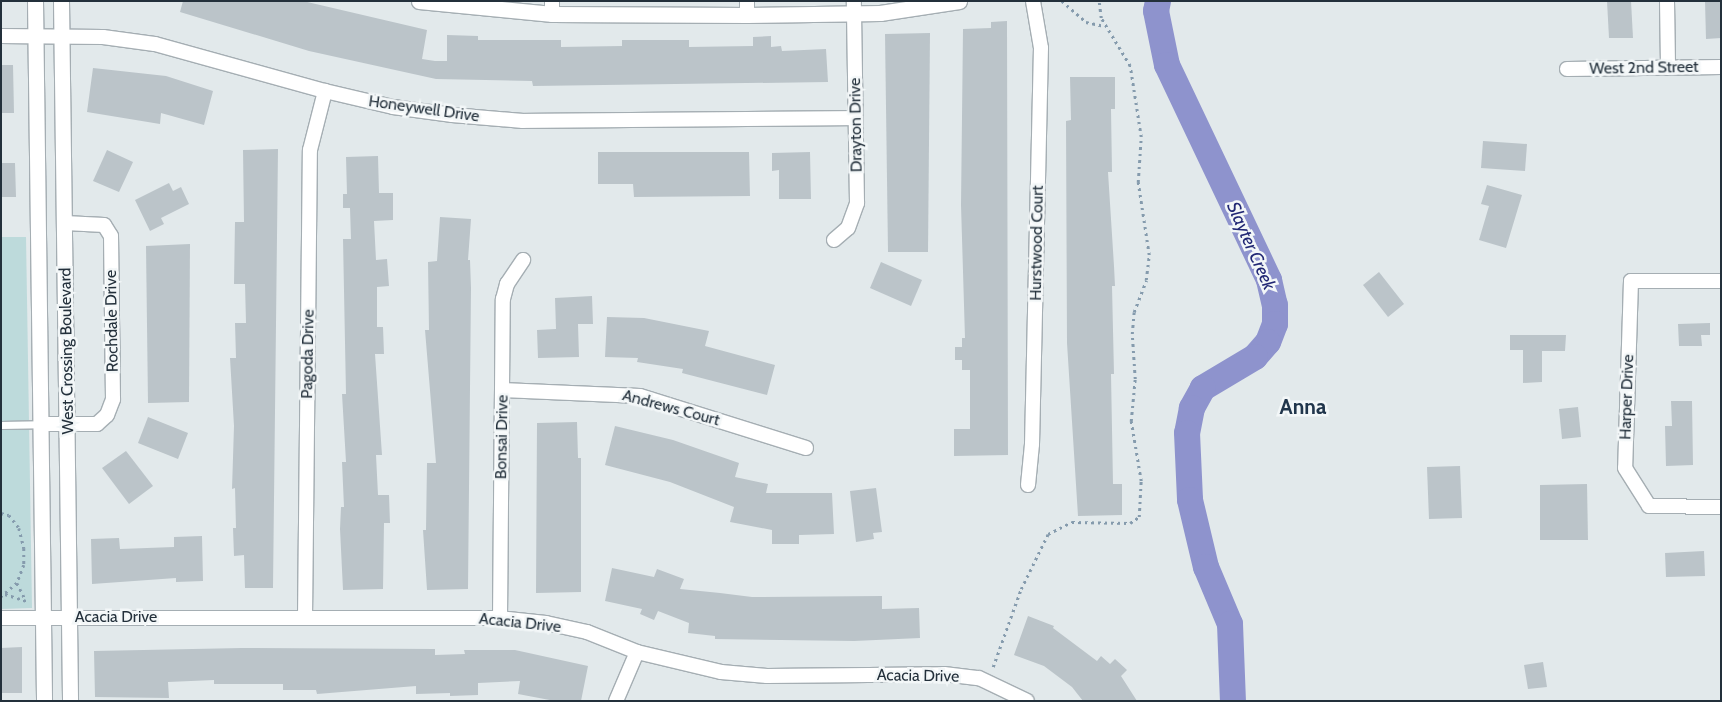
<!DOCTYPE html>
<style>
body{margin:0}
#map{position:relative;width:1722px;height:702px;overflow:hidden;background:#e2e9eb;font-family:Cabin,sans-serif}
div>[style]{position:absolute}
.green>*{inset:0;background:#bddadb}
.river>*{height:26px;margin:-13px;padding:0 13px;transform-origin:13px;border-radius:13px;background:#8e93cd}
.building>*{inset:0;background:#bbc4c9}
.path>*{height:2.5px;margin-top:-1.25px;transform-origin:0;background:repeating-linear-gradient(90deg,#859bad 0 2.5px,transparent 0 6.5px)}
.roads{filter:drop-shadow(1px 0 #a5aeb3) drop-shadow(-1px 0 #a5aeb3) drop-shadow(0 1px #a5aeb3) drop-shadow(0 -1px #a5aeb3)}
.lane>*{height:7px;margin:-3.5px;padding:0 3.5px;transform-origin:3.5px;border-radius:3.5px;background:#fff}
.street>*{height:14px;margin:-7px;padding:0 7px;transform-origin:7px;border-radius:7px;background:#fff}
.secondary>*{height:15px;margin:-7.5px;padding:0 7.5px;transform-origin:7.5px;border-radius:7.5px;background:#fff}
span{translate:-50% -50%;white-space:nowrap;text-align:center;line-height:1.15;-webkit-text-stroke:5px #f3f7f8;paint-order:stroke}
.street-label{font-size:16px;color:#23303b}
.water-label{font-size:18px;color:#212774;font-style:italic}
.district-label{font-size:21px;color:#21364c;font-weight:700}
.frame{position:absolute;inset:0;border:2px solid #23303b;pointer-events:none}
</style>
<div id="map">
<div class="green">
<i style="clip-path:polygon(1px 237px,26px 237px,32px 608px,1px 609px)"></i>
</div>
<div class="river">
<i style="left:1158px;top:1px;width:10px;rotate:101deg"></i>
<i style="left:1156px;top:11px;width:55px;rotate:78.5deg"></i>
<i style="left:1167px;top:65px;width:238px;rotate:64.6deg"></i>
<i style="left:1269px;top:280px;width:26px;rotate:77deg"></i>
<i style="left:1275px;top:305px;width:19px;rotate:90deg"></i>
<i style="left:1275px;top:324px;width:19px;rotate:111deg"></i>
<i style="left:1268px;top:342px;width:20px;rotate:131deg"></i>
<i style="left:1255px;top:357px;width:61px;rotate:149.2deg"></i>
<i style="left:1203px;top:388px;width:23px;rotate:119deg"></i>
<i style="left:1192px;top:408px;width:25px;rotate:101deg"></i>
<i style="left:1187px;top:433px;width:67px;rotate:87.4deg"></i>
<i style="left:1190px;top:500px;width:69px;rotate:76.6deg"></i>
<i style="left:1206px;top:567px;width:62px;rotate:67.2deg"></i>
<i style="left:1230px;top:624px;width:77px;rotate:87.8deg"></i>
</div>
<div class="building">
<i style="clip-path:polygon(183px 1px,303px 1px,427px 30px,422px 59px,435px 61px,447px 61px,447px 35px,478px 36px,478px 40px,561px 40px,561px 47px,622px 46px,622px 40px,689px 40px,689px 47px,753px 46px,753px 37px,771px 36px,771px 47px,781px 46px,782px 51px,826px 49px,828px 82px,533px 86px,532px 81px,436px 79px,309px 51px,180px 12px)"></i>
<i style="clip-path:polygon(1607px 1px,1631px 1px,1633px 38px,1609px 38px)"></i>
<i style="clip-path:polygon(1705px 1px,1721px 1px,1721px 38px,1706px 39px)"></i>
<i style="clip-path:polygon(1007px 21px,1008px 455px,954px 456px,954px 429px,970px 429px,970px 370px,962px 370px,962px 360px,955px 360px,955px 347px,962px 347px,962px 338px,965px 338px,961px 205px,963px 29px,991px 28px,991px 22px)"></i>
<i style="clip-path:polygon(930px 33px,928px 252px,888px 252px,885px 34px)"></i>
<i style="clip-path:polygon(1px 65px,13px 65px,14px 113px,1px 113px)"></i>
<i style="clip-path:polygon(93px 68px,166px 76px,213px 91px,204px 125px,161px 113px,160px 124px,87px 112px)"></i>
<i style="clip-path:polygon(1070px 77px,1115px 77px,1115px 109px,1111px 109px,1112px 172px,1108px 172px,1114px 266px,1115px 286px,1112px 286px,1114px 374px,1111px 374px,1113px 484px,1122px 484px,1122px 515px,1078px 516px,1067px 343px,1066px 121px,1071px 120px)"></i>
<i style="clip-path:polygon(1483px 141px,1527px 144px,1525px 171px,1481px 168px)"></i>
<i style="clip-path:polygon(278px 149px,273px 588px,245px 588px,244px 555px,234px 556px,233px 528px,236px 528px,235px 488px,232px 489px,234px 426px,230px 358px,236px 358px,235px 323px,246px 323px,245px 284px,234px 284px,235px 222px,244px 222px,243px 150px)"></i>
<i style="clip-path:polygon(107px 150px,133px 162px,119px 192px,93px 181px)"></i>
<i style="clip-path:polygon(598px 152px,749px 152px,750px 196px,634px 197px,633px 184px,598px 184px)"></i>
<i style="clip-path:polygon(810px 152px,811px 199px,779px 199px,779px 170px,772px 171px,772px 153px)"></i>
<i style="clip-path:polygon(378px 156px,379px 193px,393px 193px,393px 220px,374px 221px,376px 260px,387px 259px,389px 286px,377px 287px,377px 327px,383px 327px,384px 354px,375px 354px,382px 455px,376px 455px,378px 495px,389px 495px,390px 523px,384px 523px,383px 589px,343px 590px,340px 529px,341px 507px,344px 507px,342px 462px,346px 462px,342px 394px,346px 394px,343px 239px,351px 239px,350px 208px,343px 208px,343px 194px,347px 194px,346px 157px)"></i>
<i style="clip-path:polygon(1px 163px,15px 163px,16px 197px,1px 197px)"></i>
<i style="clip-path:polygon(169px 183px,173px 191px,181px 187px,189px 204px,161px 218px,164px 224px,150px 231px,135px 200px)"></i>
<i style="clip-path:polygon(1487px 185px,1522px 195px,1506px 248px,1479px 240px,1489px 206px,1481px 204px)"></i>
<i style="clip-path:polygon(440px 217px,471px 219px,468px 260px,470px 260px,471px 288px,468px 589px,427px 590px,423px 530px,426px 530px,427px 463px,436px 463px,425px 330px,429px 330px,428px 262px,437px 261px)"></i>
<i style="clip-path:polygon(190px 244px,189px 402px,148px 403px,146px 246px)"></i>
<i style="clip-path:polygon(881px 262px,922px 280px,911px 306px,870px 288px)"></i>
<i style="clip-path:polygon(1379px 272px,1404px 304px,1388px 317px,1363px 285px)"></i>
<i style="clip-path:polygon(592px 296px,593px 324px,578px 324px,579px 357px,538px 358px,537px 330px,556px 329px,555px 298px)"></i>
<i style="clip-path:polygon(607px 317px,644px 318px,709px 331px,705px 346px,775px 365px,767px 395px,682px 373px,683px 369px,637px 362px,638px 358px,605px 357px)"></i>
<i style="clip-path:polygon(1710px 323px,1710px 335px,1701px 335px,1702px 346px,1679px 346px,1678px 324px)"></i>
<i style="clip-path:polygon(1510px 335px,1566px 335px,1565px 351px,1542px 351px,1542px 382px,1523px 383px,1523px 350px,1510px 350px)"></i>
<i style="clip-path:polygon(1671px 401px,1692px 401px,1693px 465px,1666px 466px,1665px 426px,1672px 426px)"></i>
<i style="clip-path:polygon(1578px 407px,1581px 437px,1562px 439px,1559px 409px)"></i>
<i style="clip-path:polygon(148px 417px,188px 433px,178px 459px,138px 443px)"></i>
<i style="clip-path:polygon(577px 422px,578px 458px,581px 458px,581px 592px,536px 593px,537px 423px)"></i>
<i style="clip-path:polygon(615px 426px,673px 440px,739px 463px,735px 477px,768px 484px,766px 493px,832px 493px,834px 534px,799px 535px,799px 544px,772px 544px,772px 530px,730px 522px,734px 507px,670px 482px,605px 465px)"></i>
<i style="clip-path:polygon(126px 451px,153px 486px,129px 504px,102px 468px)"></i>
<i style="clip-path:polygon(1460px 466px,1462px 518px,1429px 519px,1427px 467px)"></i>
<i style="clip-path:polygon(1587px 484px,1588px 540px,1540px 540px,1540px 485px)"></i>
<i style="clip-path:polygon(876px 488px,882px 532px,873px 533px,874px 539px,856px 542px,850px 491px)"></i>
<i style="clip-path:polygon(202px 536px,203px 581px,176px 582px,176px 578px,92px 584px,91px 539px,119px 538px,120px 549px,174px 547px,174px 537px)"></i>
<i style="clip-path:polygon(1704px 551px,1705px 576px,1666px 577px,1665px 553px)"></i>
<i style="clip-path:polygon(612px 568px,654px 577px,657px 569px,684px 579px,680px 589px,720px 593px,752px 597px,882px 596px,882px 609px,919px 608px,920px 638px,854px 641px,715px 639px,715px 636px,688px 633px,689px 623px,658px 611px,654px 620px,640px 614px,642px 609px,605px 601px)"></i>
<i style="clip-path:polygon(1028px 616px,1054px 626px,1053px 628px,1097px 661px,1101px 656px,1110px 664px,1115px 659px,1127px 670px,1121px 676px,1137px 701px,1083px 701px,1072px 687px,1044px 666px,1014px 655px)"></i>
<i style="clip-path:polygon(22px 647px,22px 693px,1px 693px,1px 648px)"></i>
<i style="clip-path:polygon(242px 648px,435px 649px,435px 655px,465px 654px,464px 650px,515px 650px,588px 666px,581px 701px,555px 701px,518px 694px,520px 681px,478px 683px,478px 695px,450px 696px,450px 693px,416px 694px,416px 686px,317px 694px,316px 690px,283px 690px,283px 684px,214px 684px,214px 680px,168px 682px,169px 698px,95px 697px,94px 651px)"></i>
<i style="clip-path:polygon(1543px 662px,1547px 687px,1528px 689px,1524px 665px)"></i>
</div>
<div class="path">
<i style="left:1062px;top:1px;width:32px;rotate:41deg"></i>
<i style="left:1086px;top:22px;width:19px;rotate:12deg"></i>
<i style="left:1px;top:513px;width:8px;rotate:14deg"></i>
<i style="left:9px;top:515px;width:16px;rotate:52deg"></i>
<i style="left:19px;top:528px;width:21px;rotate:76deg"></i>
<i style="left:24px;top:548px;width:17px;rotate:90deg"></i>
<i style="left:24px;top:565px;width:19px;rotate:111deg"></i>
<i style="left:17px;top:583px;width:21px;rotate:139deg"></i>
<i style="left:17px;top:583px;width:18px;rotate:63deg"></i>
<i style="left:5px;top:594px;width:23px;rotate:18deg"></i>
<i style="left:993px;top:667px;width:83px;rotate:-70.3deg"></i>
<i style="left:1021px;top:589px;width:61px;rotate:-63.9deg"></i>
<i style="left:1048px;top:534px;width:27px;rotate:-27deg"></i>
<i style="left:1072px;top:522px;width:58px;rotate:1deg"></i>
<i style="left:1130px;top:523px;width:11px;rotate:-34deg"></i>
<i style="left:1139px;top:517px;width:36px;rotate:-87deg"></i>
<i style="left:1141px;top:481px;width:61px;rotate:-99.5deg"></i>
<i style="left:1131px;top:421px;width:42px;rotate:-84.6deg"></i>
<i style="left:1135px;top:379px;width:45px;rotate:-93.8deg"></i>
<i style="left:1132px;top:334px;width:22px;rotate:-85deg"></i>
<i style="left:1134px;top:312px;width:34px;rotate:-69deg"></i>
<i style="left:1146px;top:280px;width:25px;rotate:-83deg"></i>
<i style="left:1149px;top:255px;width:74px;rotate:-98.6deg"></i>
<i style="left:1138px;top:182px;width:45px;rotate:-86.2deg"></i>
<i style="left:1141px;top:137px;width:72px;rotate:-98.8deg"></i>
<i style="left:1130px;top:66px;width:56px;rotate:-121.1deg"></i>
<i style="left:1101px;top:18px;width:17px;rotate:-97deg"></i>
</div>
<div class="roads">
<div class="lane">
<i style="left:1px;top:425px;width:39px;rotate:-1deg"></i>
</div>
<div class="street">
<i style="left:552px;top:1px;width:13px;rotate:90deg"></i>
<i style="left:747px;top:1px;width:14px;rotate:90deg"></i>
<i style="left:1667px;top:1px;width:67px;rotate:89.1deg"></i>
<i style="left:1px;top:36px;width:102px;rotate:0.6deg"></i>
<i style="left:103px;top:37px;width:52px;rotate:7.7deg"></i>
<i style="left:155px;top:44px;width:176px;rotate:15.5deg"></i>
<i style="left:325px;top:91px;width:70px;rotate:13.2deg"></i>
<i style="left:393px;top:107px;width:60px;rotate:7.7deg"></i>
<i style="left:452px;top:115px;width:71px;rotate:4.8deg"></i>
<i style="left:523px;top:121px;width:332px;rotate:-0.5deg"></i>
<i style="left:1567px;top:69px;width:154px;rotate:-0.7deg"></i>
<i style="left:834px;top:240px;width:18px;rotate:-41deg"></i>
<i style="left:848px;top:228px;width:27px;rotate:-70deg"></i>
<i style="left:857px;top:203px;width:202px;rotate:-90.9deg"></i>
<i style="left:1721px;top:281px;width:90px;rotate:180deg"></i>
<i style="left:1631px;top:281px;width:187px;rotate:91.8deg"></i>
<i style="left:1625px;top:468px;width:45px;rotate:57.7deg"></i>
<i style="left:1649px;top:506px;width:72px;rotate:0.8deg"></i>
<i style="left:502px;top:390px;width:138px;rotate:2.5deg"></i>
<i style="left:640px;top:396px;width:174px;rotate:17.4deg"></i>
<i style="left:41px;top:424px;width:56px"></i>
<i style="left:97px;top:424px;width:13px;rotate:-42deg"></i>
<i style="left:107px;top:415px;width:17px;rotate:-69deg"></i>
<i style="left:113px;top:399px;width:163px;rotate:-90.7deg"></i>
<i style="left:111px;top:236px;width:13px;rotate:-122deg"></i>
<i style="left:104px;top:225px;width:39px;rotate:-177deg"></i>
<i style="left:1028px;top:485px;width:41px;rotate:-84.4deg"></i>
<i style="left:1032px;top:444px;width:396px;rotate:-88.7deg"></i>
<i style="left:1041px;top:48px;width:48px;rotate:-99.7deg"></i>
<i style="left:1px;top:618px;width:499px"></i>
<i style="left:500px;top:618px;width:46px;rotate:6.2deg"></i>
<i style="left:546px;top:623px;width:42px;rotate:12.4deg"></i>
<i style="left:587px;top:632px;width:54px;rotate:21.8deg"></i>
<i style="left:637px;top:652px;width:86px;rotate:13.4deg"></i>
<i style="left:721px;top:672px;width:46px;rotate:5deg"></i>
<i style="left:767px;top:676px;width:177px;rotate:-0.6deg"></i>
<i style="left:944px;top:674px;width:35px;rotate:7deg"></i>
<i style="left:979px;top:678px;width:53px;rotate:25.6deg"></i>
<i style="left:305px;top:618px;width:468px;rotate:-89.4deg"></i>
<i style="left:310px;top:150px;width:61px;rotate:-75.7deg"></i>
<i style="left:500px;top:618px;width:319px;rotate:-89.5deg"></i>
<i style="left:503px;top:299px;width:16px;rotate:-75deg"></i>
<i style="left:507px;top:284px;width:29px;rotate:-56deg"></i>
<i style="left:616px;top:701px;width:53px;rotate:-66.8deg"></i>
</div>
<div class="secondary">
<i style="left:35px;top:1px;width:700px;rotate:89.26deg"></i>
<i style="left:61px;top:1px;width:700px;rotate:89.26deg"></i>
<i style="left:419px;top:1px;width:134px;rotate:5.6deg"></i>
<i style="left:552px;top:14px;width:195px;rotate:0.3deg"></i>
<i style="left:747px;top:15px;width:133px;rotate:-0.9deg"></i>
<i style="left:880px;top:13px;width:80px;rotate:-8.6deg"></i>
</div>
</div>
<div class="street-label">
<span style="left:1644px;top:68px;rotate:-1deg">West 2nd Street</span>
<span style="left:424px;top:109px;rotate:8deg">Honeywell Drive</span>
<span style="left:856px;top:125px;rotate:-91deg">Drayton Drive</span>
<span style="left:1037px;top:243px;rotate:-89deg">Hurstwood Court</span>
<span style="left:112px;top:321px;rotate:-91deg">Rochdale Drive</span>
<span style="left:67px;top:351px;rotate:-91deg">West Crossing Boulevard</span>
<span style="left:308px;top:354px;rotate:-89deg">Pagoda Drive</span>
<span style="left:1627px;top:397px;rotate:-88deg">Harper Drive</span>
<span style="left:671px;top:408px;rotate:15deg">Andrews Court</span>
<span style="left:502px;top:437px;rotate:-89deg">Bonsai Drive</span>
<span style="left:116px;top:617px">Acacia Drive</span>
<span style="left:520px;top:623px;rotate:6deg">Acacia Drive</span>
<span style="left:918px;top:676px;rotate:1deg">Acacia Drive</span>
</div>
<div class="water-label">
<span style="left:1251px;top:246px;rotate:66deg">Slayter Creek</span>
</div>
<div class="district-label">
<span style="left:1303px;top:407px">Anna</span>
</div>
<div class="frame"></div>
</div>
